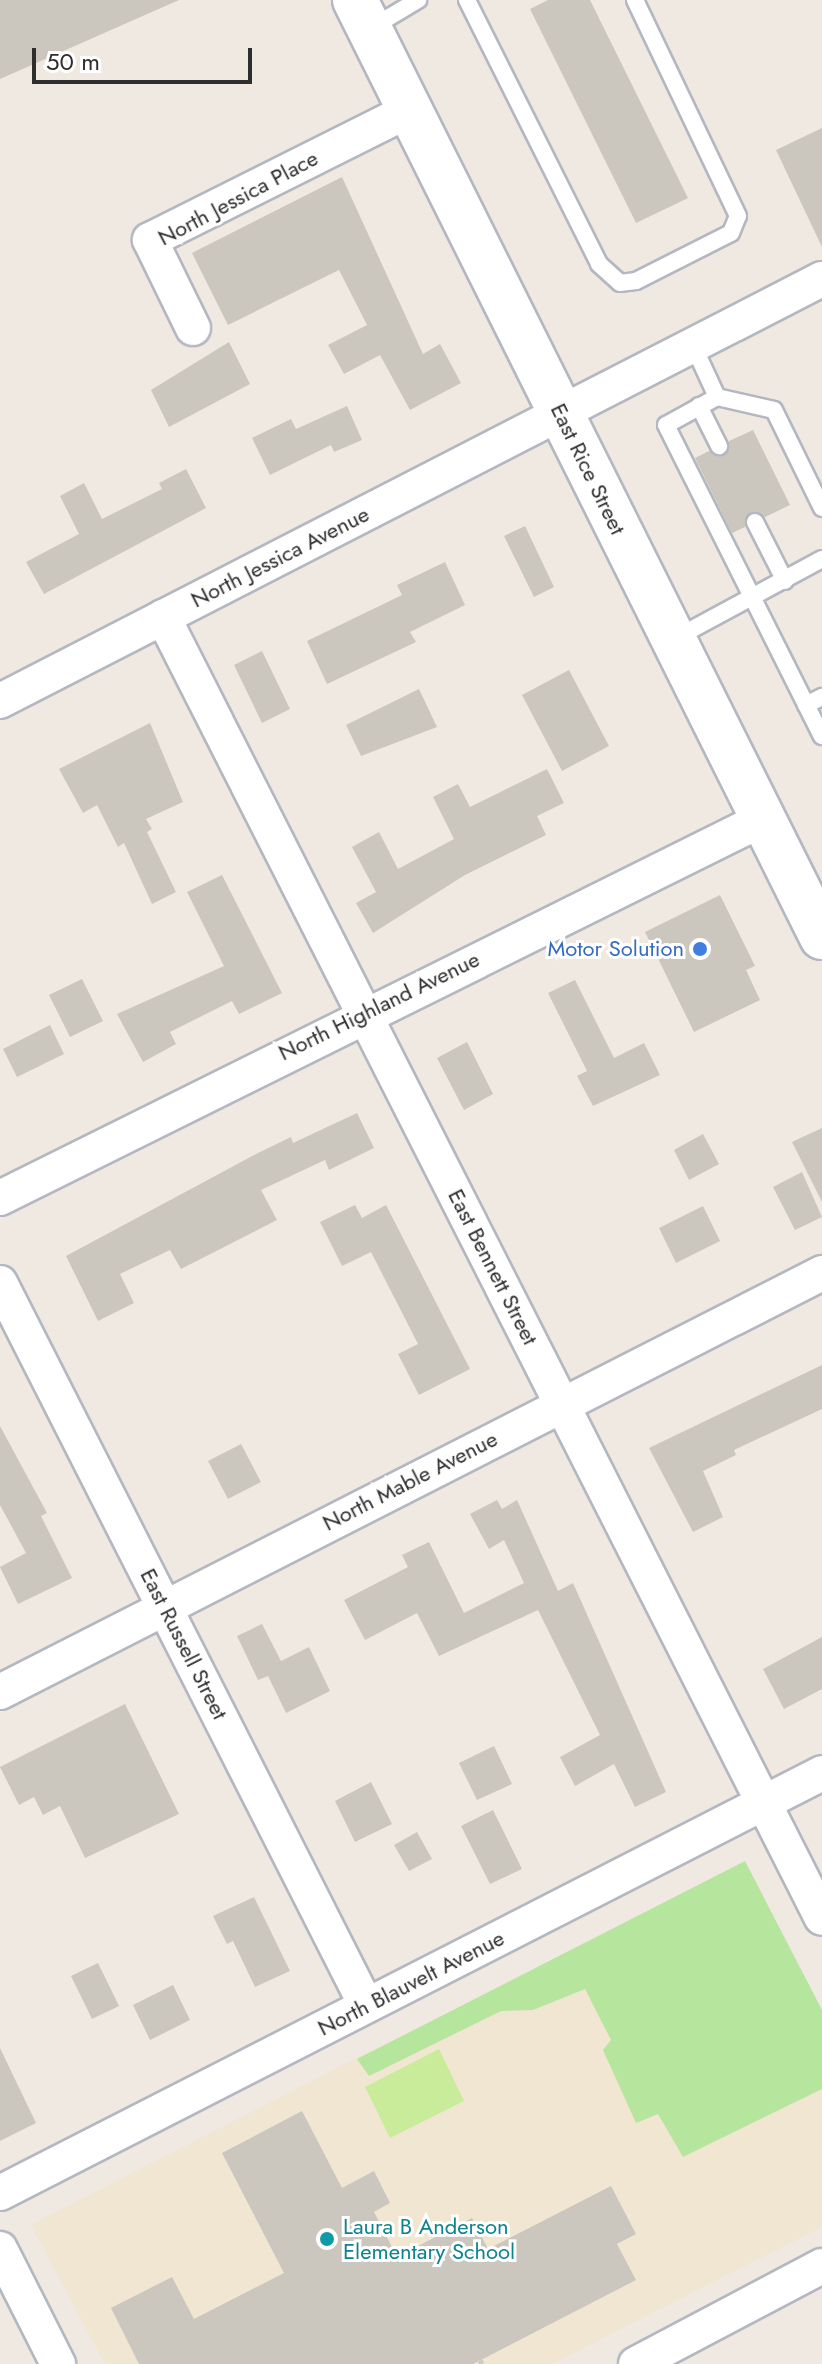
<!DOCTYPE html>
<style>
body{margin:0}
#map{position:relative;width:822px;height:2364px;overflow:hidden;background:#efe9e1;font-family:Jost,sans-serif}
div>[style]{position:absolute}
.education>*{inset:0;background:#f0e6d1}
.green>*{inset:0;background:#b6e59e}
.pitch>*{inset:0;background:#c9ec9a}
.building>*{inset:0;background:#cbc7bf}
.path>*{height:5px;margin-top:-2.5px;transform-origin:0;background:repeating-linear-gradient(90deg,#c9c9c9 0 6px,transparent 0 10px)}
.roads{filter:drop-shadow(2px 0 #b4b7c1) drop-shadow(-2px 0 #b4b7c1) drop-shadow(0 2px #b4b7c1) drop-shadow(0 -2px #b4b7c1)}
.lane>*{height:16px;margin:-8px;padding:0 8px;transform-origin:8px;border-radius:8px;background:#fff}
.street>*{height:34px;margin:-17px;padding:0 17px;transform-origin:17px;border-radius:17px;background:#fff}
.secondary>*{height:44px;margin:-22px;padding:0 22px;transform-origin:22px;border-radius:22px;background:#fff}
.dots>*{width:22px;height:22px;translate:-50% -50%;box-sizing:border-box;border:4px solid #fff;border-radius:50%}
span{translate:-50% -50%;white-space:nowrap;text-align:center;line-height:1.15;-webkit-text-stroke:6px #fff;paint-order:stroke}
.street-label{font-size:22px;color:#2e2e2e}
.shop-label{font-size:22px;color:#366cbe}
.right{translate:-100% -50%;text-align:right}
.culture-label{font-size:22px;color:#0d838f}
.left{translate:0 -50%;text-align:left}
.scale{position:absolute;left:32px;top:48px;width:220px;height:36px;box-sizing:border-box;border:4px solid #2e2e2e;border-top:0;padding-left:10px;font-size:24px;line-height:28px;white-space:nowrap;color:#2e2e2e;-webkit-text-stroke:6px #fff;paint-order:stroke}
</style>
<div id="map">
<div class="education">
<i style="clip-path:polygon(558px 1962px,822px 2022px,822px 2227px,552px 2364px,105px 2364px,31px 2225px,358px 2057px)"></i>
</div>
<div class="green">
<i style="clip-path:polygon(745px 1861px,822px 2010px,822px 2089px,683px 2157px,658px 2114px,636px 2123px,603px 2050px,611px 2040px,585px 1989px,533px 2010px,501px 2011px,369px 2076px,357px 2059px)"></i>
</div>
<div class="pitch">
<i style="clip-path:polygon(439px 2049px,464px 2101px,390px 2138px,365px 2087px)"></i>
</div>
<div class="building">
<i style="clip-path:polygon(0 0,179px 0,0 79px)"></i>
<i style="clip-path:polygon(548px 0,590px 0,688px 198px,636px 223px,530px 9px)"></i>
<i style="clip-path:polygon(822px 128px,822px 247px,776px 150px)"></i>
<i style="clip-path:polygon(342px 177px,423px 354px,440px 344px,461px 383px,410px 410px,380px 355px,344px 374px,328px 345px,367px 325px,339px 270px,228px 325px,192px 253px)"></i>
<i style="clip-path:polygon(229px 342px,250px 384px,169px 427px,151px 390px)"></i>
<i style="clip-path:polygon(347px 406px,362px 440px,334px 452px,331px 445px,270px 475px,252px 438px,291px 419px,296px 429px)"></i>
<i style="clip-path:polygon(753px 430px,790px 505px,765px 517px,751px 512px,745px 527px,732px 533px,695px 458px,709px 451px,723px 456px,729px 441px)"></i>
<i style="clip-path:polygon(186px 469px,206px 508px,44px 594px,26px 562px,79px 534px,60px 496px,84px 483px,102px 519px,162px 489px,159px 483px)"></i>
<i style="clip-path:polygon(525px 526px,554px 587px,534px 597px,504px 536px)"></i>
<i style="clip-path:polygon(445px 562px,465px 605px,410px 632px,416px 642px,327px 684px,307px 641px,402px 595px,397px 585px)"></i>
<i style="clip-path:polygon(262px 651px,290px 709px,262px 723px,234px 665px)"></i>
<i style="clip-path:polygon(569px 670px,609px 746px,562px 771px,522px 695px)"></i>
<i style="clip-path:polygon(419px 689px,437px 727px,361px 756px,346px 725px)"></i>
<i style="clip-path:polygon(150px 723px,183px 802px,146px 819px,152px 829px,147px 832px,176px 892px,152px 904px,124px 843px,118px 847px,97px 805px,83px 813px,59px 769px)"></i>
<i style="clip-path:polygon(547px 769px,564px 803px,537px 816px,546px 835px,465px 875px,373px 933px,356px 903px,376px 892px,352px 847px,379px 832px,398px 869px,454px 839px,433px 797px,458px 784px,470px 807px)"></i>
<i style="clip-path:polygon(222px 875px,282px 993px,239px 1014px,232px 1001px,170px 1032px,176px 1044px,143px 1062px,117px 1014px,224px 966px,187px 892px)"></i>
<i style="clip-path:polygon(720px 895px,755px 966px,746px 970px,760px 1000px,694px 1032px,645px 932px)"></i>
<i style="clip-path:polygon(82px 979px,103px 1021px,70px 1037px,49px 995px)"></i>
<i style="clip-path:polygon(575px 980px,614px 1058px,644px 1043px,660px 1075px,593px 1106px,577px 1076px,587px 1071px,548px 993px)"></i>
<i style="clip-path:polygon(50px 1025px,64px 1054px,17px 1077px,3px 1049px)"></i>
<i style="clip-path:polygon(467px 1042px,493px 1094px,464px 1110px,437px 1058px)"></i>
<i style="clip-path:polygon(357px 1113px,374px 1148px,329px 1170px,325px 1160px,261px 1190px,277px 1220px,181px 1269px,170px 1250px,120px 1274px,134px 1303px,98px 1321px,66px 1256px,258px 1153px,291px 1137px,293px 1143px)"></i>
<i style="clip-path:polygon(822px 1128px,822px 1202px,792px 1142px)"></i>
<i style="clip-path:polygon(703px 1134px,719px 1164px,689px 1180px,674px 1150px)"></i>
<i style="clip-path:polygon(802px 1172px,822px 1217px,795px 1230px,773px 1187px)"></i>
<i style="clip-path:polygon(355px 1205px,362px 1218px,386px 1205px,470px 1369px,419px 1395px,398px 1354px,418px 1344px,371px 1252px,342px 1266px,320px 1222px)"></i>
<i style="clip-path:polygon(703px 1206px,720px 1241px,676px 1263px,659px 1228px)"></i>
<i style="clip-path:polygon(822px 1365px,822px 1409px,734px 1450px,736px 1455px,703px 1471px,723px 1517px,693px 1532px,649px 1448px)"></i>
<i style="clip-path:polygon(0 1426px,47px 1513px,41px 1516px,72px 1578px,18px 1604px,0 1567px,26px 1553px,0 1505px)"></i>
<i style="clip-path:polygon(241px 1444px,261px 1482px,228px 1499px,208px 1461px)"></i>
<i style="clip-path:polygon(497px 1500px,502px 1509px,517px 1500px,558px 1591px,573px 1583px,666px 1792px,635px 1807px,614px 1764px,575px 1786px,560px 1757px,600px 1735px,538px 1610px,439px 1656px,417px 1613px,365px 1640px,344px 1600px,408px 1567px,402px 1555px,429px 1542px,464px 1613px,524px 1583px,504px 1540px,489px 1549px,470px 1514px)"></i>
<i style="clip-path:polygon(262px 1624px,281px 1661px,309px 1647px,330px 1691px,286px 1713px,268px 1676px,258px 1680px,237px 1636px)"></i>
<i style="clip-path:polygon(822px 1637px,822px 1689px,784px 1709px,763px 1669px)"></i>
<i style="clip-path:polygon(125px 1704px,179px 1814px,85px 1858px,60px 1806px,43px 1815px,34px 1797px,19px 1805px,0 1767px)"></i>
<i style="clip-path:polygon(494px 1746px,512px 1784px,477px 1800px,459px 1763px)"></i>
<i style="clip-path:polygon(371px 1782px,392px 1824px,355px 1842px,335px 1801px)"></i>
<i style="clip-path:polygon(493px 1810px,522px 1869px,490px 1884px,461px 1826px)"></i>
<i style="clip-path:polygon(417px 1832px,432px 1859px,409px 1871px,394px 1845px)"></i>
<i style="clip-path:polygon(254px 1897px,290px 1971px,255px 1987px,233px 1941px,227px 1944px,213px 1916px)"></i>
<i style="clip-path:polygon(98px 1963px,119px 2006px,92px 2019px,71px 1976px)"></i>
<i style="clip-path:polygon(173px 1985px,190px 2020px,150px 2040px,133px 2005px)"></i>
<i style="clip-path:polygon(0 2048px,36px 2123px,0 2141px)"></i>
<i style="clip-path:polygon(302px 2111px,342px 2188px,374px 2171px,390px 2203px,374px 2212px,397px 2257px,472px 2218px,488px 2249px,611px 2186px,636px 2234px,617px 2244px,636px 2280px,473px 2364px,139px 2364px,111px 2308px,172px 2277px,194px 2319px,284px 2273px,222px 2153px)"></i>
</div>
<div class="path">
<i style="left:480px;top:2360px;width:4px;rotate:63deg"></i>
</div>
<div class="roads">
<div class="lane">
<i style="left:467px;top:0;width:295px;rotate:63.4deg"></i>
<i style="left:599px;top:264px;width:28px;rotate:42deg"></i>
<i style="left:620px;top:283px;width:16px;rotate:-7deg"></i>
<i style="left:636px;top:281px;width:106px;rotate:-26.8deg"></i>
<i style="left:731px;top:233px;width:18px;rotate:-68deg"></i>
<i style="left:738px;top:216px;width:239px;rotate:-115.5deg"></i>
<i style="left:371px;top:28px;width:55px;rotate:-30.8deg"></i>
<i style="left:693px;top:345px;width:57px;rotate:65.2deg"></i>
<i style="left:717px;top:397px;width:58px;rotate:12.8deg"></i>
<i style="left:774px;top:410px;width:109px;rotate:63.9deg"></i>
<i style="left:717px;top:397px;width:58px;rotate:151.2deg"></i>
<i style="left:666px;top:425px;width:348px;rotate:63.4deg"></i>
<i style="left:699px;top:406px;width:45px;rotate:63.4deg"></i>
<i style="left:755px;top:522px;width:66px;rotate:63deg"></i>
<i style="left:674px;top:639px;width:168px;rotate:-28.4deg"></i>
<i style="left:806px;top:705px;width:18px;rotate:-27deg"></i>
</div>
<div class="street">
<i style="left:193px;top:328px;width:98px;rotate:-116deg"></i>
<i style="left:150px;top:240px;width:291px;rotate:-26.6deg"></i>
<i style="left:163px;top:617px;width:1458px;rotate:63.14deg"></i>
<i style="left:0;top:701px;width:924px;rotate:-27.18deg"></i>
<i style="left:0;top:1198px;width:850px;rotate:-26.41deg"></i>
<i style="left:0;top:1283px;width:809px;rotate:63.12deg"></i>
<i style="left:0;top:1692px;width:923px;rotate:-27.01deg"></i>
<i style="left:0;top:2193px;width:923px;rotate:-27.06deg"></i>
<i style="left:0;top:2249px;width:129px;rotate:63.2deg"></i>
<i style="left:636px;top:2364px;width:210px;rotate:-27.8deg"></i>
</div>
<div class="secondary">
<i style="left:355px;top:0;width:1047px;rotate:63.51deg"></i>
</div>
</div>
<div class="dots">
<i style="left:700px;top:949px;background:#3f7fe0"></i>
<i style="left:327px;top:2239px;background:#0f9aa8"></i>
</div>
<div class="street-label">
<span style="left:238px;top:198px;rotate:-28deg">North Jessica Place</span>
<span style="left:588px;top:469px;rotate:64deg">East Rice Street</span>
<span style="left:280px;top:557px;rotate:-27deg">North Jessica Avenue</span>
<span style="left:379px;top:1006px;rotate:-26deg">North Highland Avenue</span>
<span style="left:493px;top:1267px;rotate:63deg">East Bennett Street</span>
<span style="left:410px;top:1481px;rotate:-27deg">North Mable Avenue</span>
<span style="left:184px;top:1644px;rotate:63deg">East Russell Street</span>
<span style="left:411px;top:1983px;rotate:-27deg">North Blauvelt Avenue</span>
</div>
<div class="shop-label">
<span class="right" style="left:684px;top:949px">Motor Solution</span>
</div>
<div class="culture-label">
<span class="left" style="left:343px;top:2239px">Laura B Anderson<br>Elementary School</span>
</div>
<div class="scale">50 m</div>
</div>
